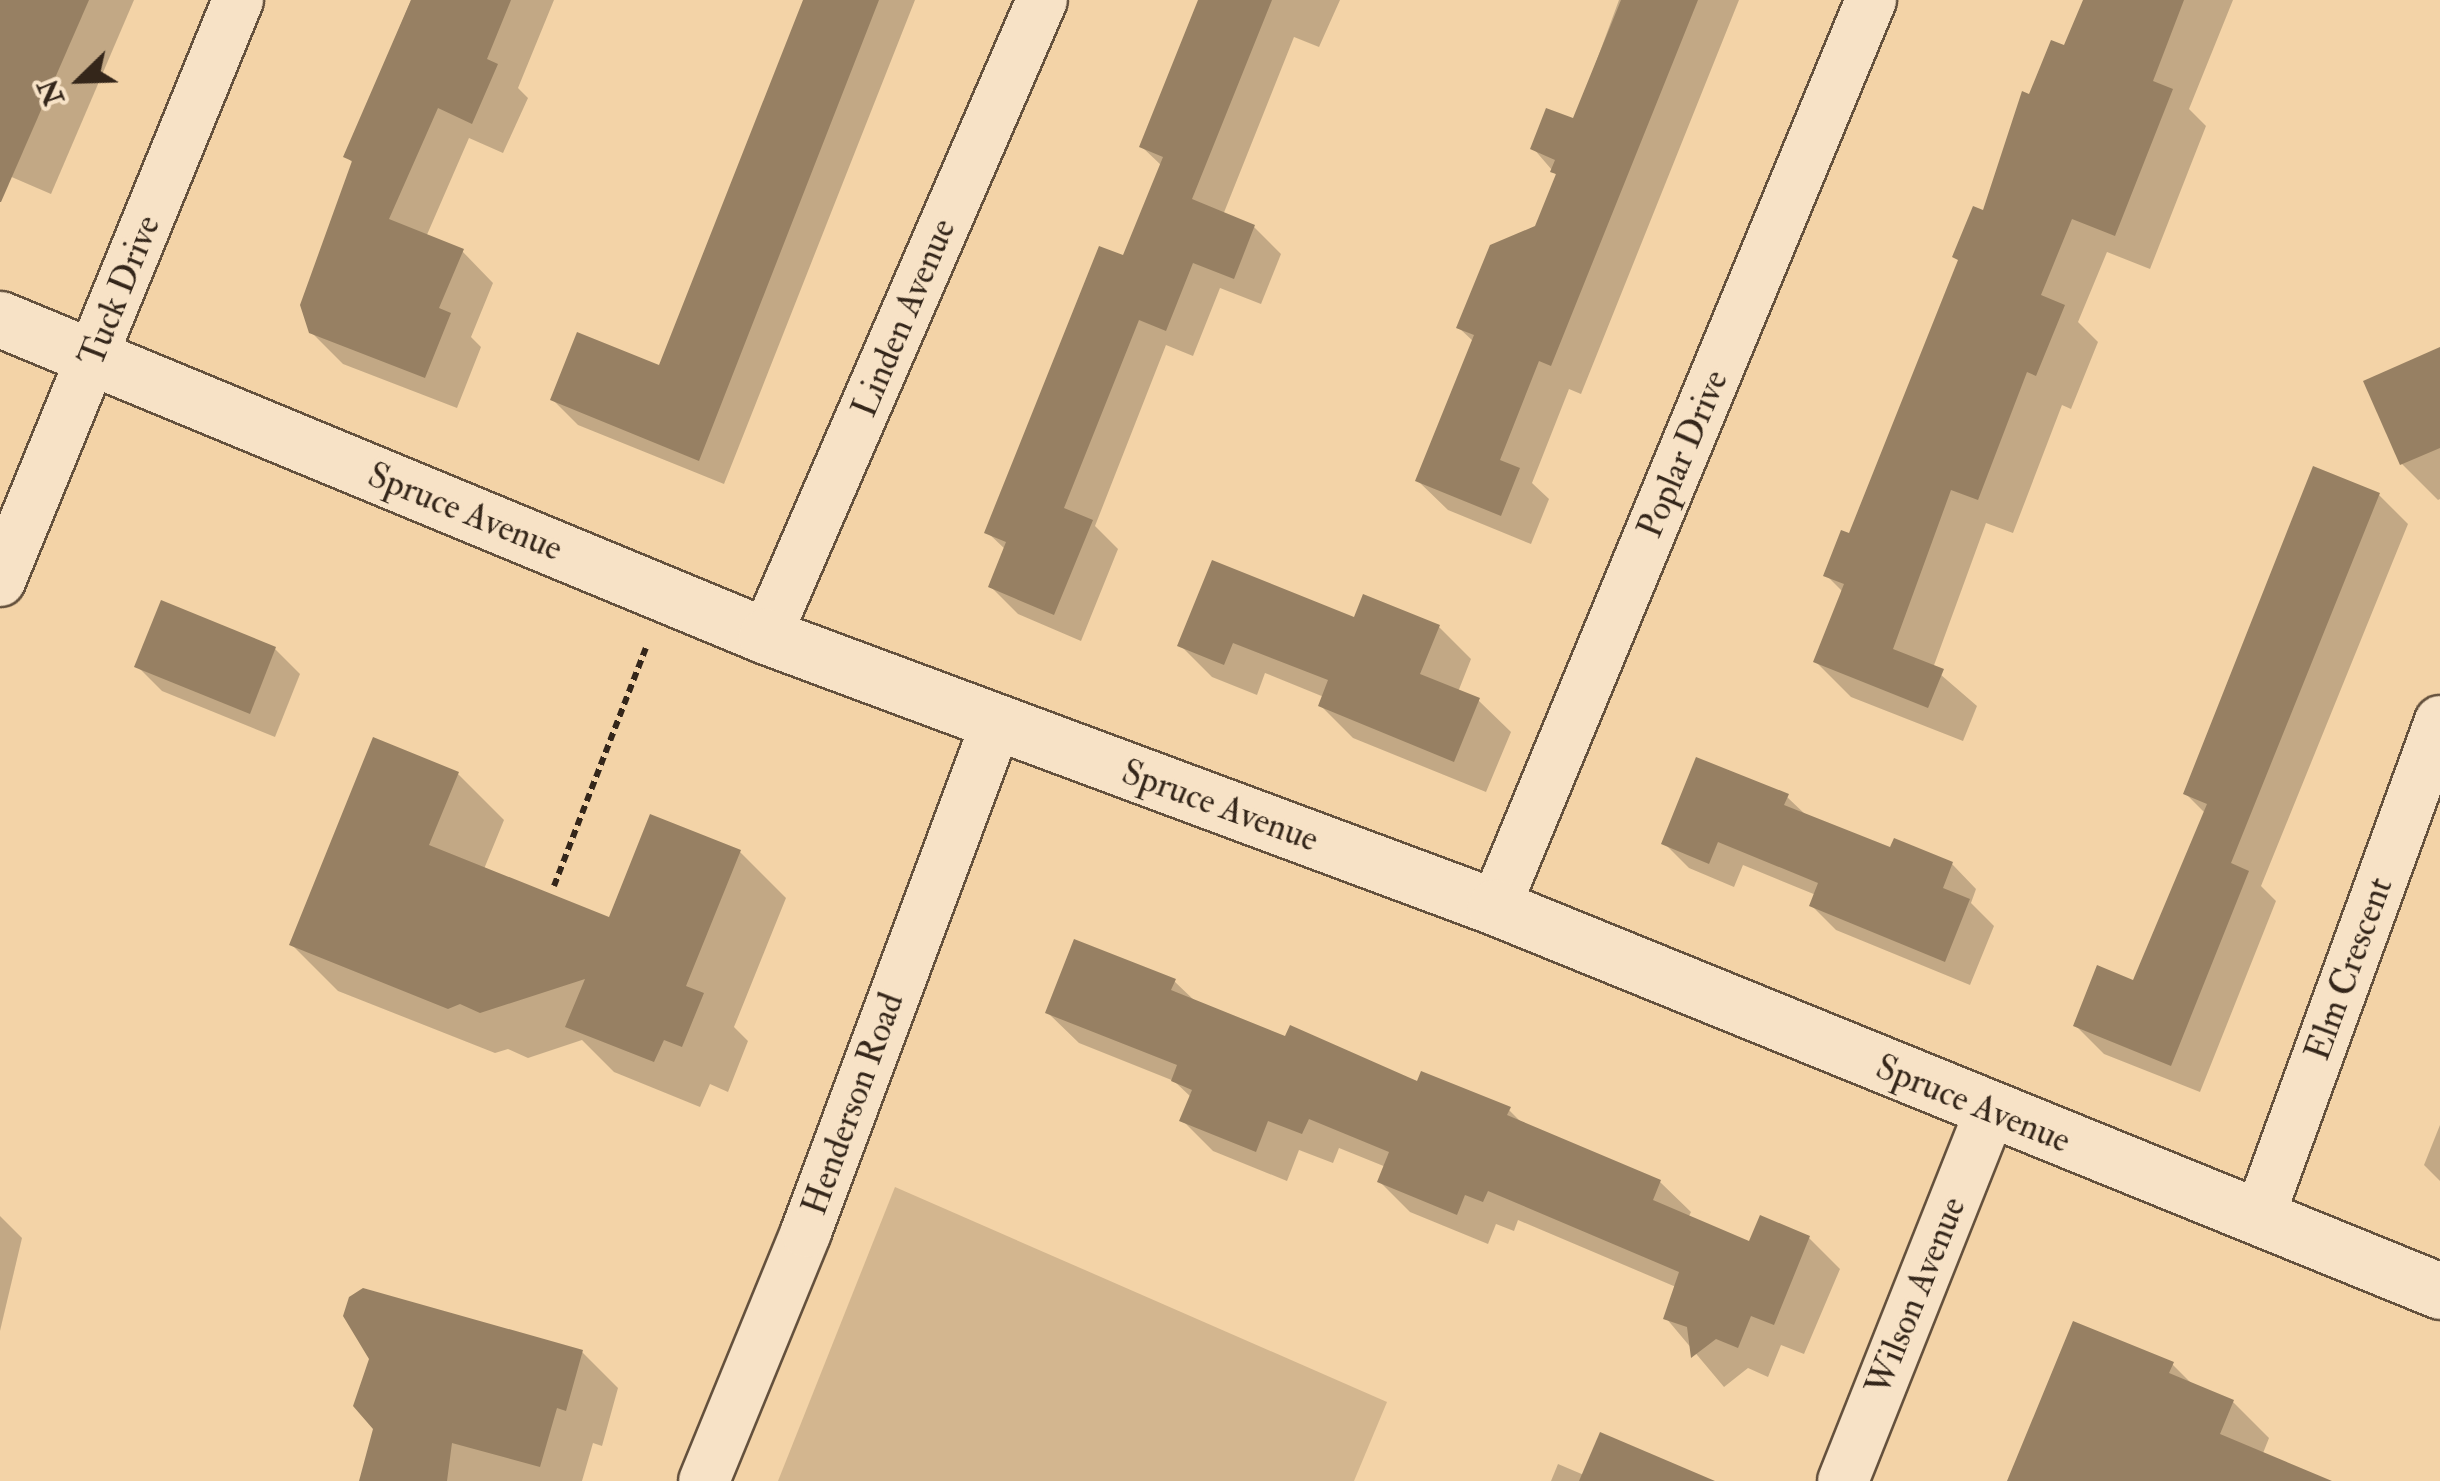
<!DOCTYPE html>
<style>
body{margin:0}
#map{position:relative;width:2440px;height:1481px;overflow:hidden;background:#f3d3a7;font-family:"IM FELL Double Pica",serif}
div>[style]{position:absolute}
.green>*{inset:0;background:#d3b68f}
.shadow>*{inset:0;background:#0003}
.building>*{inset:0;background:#978063}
.path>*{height:6px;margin-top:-3px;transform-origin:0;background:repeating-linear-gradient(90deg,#34261a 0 8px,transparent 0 13px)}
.roads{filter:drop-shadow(2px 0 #64513d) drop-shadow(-2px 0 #64513d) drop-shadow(0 2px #64513d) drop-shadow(0 -2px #64513d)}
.street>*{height:50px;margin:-25px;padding:0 25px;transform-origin:25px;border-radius:25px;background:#f7e2c6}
.secondary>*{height:55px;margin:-27.5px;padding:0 27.5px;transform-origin:27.5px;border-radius:27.5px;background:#f7e2c6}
span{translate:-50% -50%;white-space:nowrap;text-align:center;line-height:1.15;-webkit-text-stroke:8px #f7e2c6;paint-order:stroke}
.street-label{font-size:35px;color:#34261a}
.north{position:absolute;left:30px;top:30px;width:100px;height:100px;-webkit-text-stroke:8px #f7e2c6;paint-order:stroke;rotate:247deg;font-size:28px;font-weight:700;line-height:40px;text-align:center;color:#34261a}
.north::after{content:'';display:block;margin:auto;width:35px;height:45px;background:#34261a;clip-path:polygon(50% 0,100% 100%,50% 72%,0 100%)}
</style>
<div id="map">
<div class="green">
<i style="clip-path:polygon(895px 1187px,1387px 1402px,1354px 1481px,778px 1481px)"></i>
</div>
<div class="shadow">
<i style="clip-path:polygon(0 0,134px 0,51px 194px,0 172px)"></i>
<i style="clip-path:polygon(411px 0,554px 0,518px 88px,528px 98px,503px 153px,469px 138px,426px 237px,462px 251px,493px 283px,471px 337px,481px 347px,457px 408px,343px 364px,311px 332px,354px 164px,346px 156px)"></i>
<i style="clip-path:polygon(807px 0,915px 0,724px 484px,578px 425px,553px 400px,660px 369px)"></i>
<i style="clip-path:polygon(1201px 0,1340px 0,1319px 47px,1294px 37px,1223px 215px,1254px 227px,1281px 254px,1261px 304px,1220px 288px,1193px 356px,1166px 345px,1095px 526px,1118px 549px,1081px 641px,1018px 614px,991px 587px,1006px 550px,987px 532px,1125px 259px,1162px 166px,1142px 147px)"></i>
<i style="clip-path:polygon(1619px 0,1739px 0,1581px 394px,1569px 389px,1532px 483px,1549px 499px,1531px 544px,1448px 510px,1418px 481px,1474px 342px,1459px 328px,1537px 228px,1558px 177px,1533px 148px,1574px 122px)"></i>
<i style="clip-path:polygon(2086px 0,2233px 0,2189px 109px,2206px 126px,2150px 269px,2107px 252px,2078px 322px,2098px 342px,2071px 409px,2062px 405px,2013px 533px,1986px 523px,1933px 668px,1977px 706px,1963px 741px,1851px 697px,1816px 662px,1844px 593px,1826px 575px,1851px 536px,2031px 97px,2066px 49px)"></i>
<i style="clip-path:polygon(2440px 353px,2440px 499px,2438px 500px,2402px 464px)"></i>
<i style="clip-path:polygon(2379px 495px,2408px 524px,2261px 886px,2276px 901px,2200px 1092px,2104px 1054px,2075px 1025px,2135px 983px,2206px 814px,2186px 794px)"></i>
<i style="clip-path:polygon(1356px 620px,1439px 627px,1471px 659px,1458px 692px,1478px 700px,1511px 732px,1486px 792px,1353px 738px,1321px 706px,1324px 697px,1265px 673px,1257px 695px,1212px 677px,1180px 645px)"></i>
<i style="clip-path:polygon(275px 649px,300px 674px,275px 737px,162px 691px,137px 666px)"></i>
<i style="clip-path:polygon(458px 774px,504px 820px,484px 869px,610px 920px,740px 852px,786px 898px,734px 1027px,748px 1041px,728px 1092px,710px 1084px,700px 1107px,614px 1072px,582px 1040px,528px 1058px,508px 1049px,495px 1053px,338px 991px,292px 945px)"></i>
<i style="clip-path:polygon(1787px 797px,1807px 816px,1892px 850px,1952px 864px,1976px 889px,1971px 903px,1994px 926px,1970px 985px,1836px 930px,1812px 906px,1816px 895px,1743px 865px,1734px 887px,1689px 868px,1664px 843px)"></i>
<i style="clip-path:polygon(1174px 981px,1196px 1002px,1287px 1040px,1509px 1110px,1524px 1125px,1660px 1182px,1691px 1212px,1688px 1218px,1750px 1244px,1809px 1238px,1840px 1269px,1804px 1354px,1781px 1345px,1768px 1377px,1748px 1368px,1724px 1387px,1666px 1318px,1676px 1287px,1518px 1220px,1514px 1231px,1496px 1224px,1488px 1244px,1410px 1212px,1380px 1182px,1386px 1167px,1339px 1148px,1333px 1163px,1299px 1150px,1287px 1181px,1213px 1151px,1182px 1120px,1192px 1098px,1174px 1081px,1079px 1043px,1048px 1013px)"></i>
<i style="clip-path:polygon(2440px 1125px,2440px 1181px,2424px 1165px)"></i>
<i style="clip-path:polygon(0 1216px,22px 1238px,0 1331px)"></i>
<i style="clip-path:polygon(582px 1352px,618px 1388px,602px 1446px,593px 1443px,582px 1481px,362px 1481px)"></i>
<i style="clip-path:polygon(2172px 1364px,2194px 1386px,2233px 1402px,2269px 1438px,2252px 1481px,2007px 1481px)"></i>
<i style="clip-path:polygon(1558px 1464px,1584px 1475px,1683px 1481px,1551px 1481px)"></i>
</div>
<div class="building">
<i style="clip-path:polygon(0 0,89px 0,1px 202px,0 202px)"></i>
<i style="clip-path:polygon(411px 0,511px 0,487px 59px,498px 64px,472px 124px,438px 108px,389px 219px,464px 249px,439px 308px,451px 313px,425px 378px,309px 333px,300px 305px,352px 161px,343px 157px)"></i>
<i style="clip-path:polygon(803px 0,879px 0,699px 461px,550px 400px,577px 332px,659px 365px)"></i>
<i style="clip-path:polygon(1198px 0,1272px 0,1192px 199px,1255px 225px,1234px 279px,1193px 263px,1166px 331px,1139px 320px,1064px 508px,1093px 520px,1054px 615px,988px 587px,1006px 542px,984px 533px,1099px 246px,1123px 255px,1163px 157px,1139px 147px)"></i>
<i style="clip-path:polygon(1621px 0,1698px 0,1551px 366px,1539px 361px,1500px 460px,1520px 468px,1501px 516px,1415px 481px,1474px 335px,1456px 328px,1490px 245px,1535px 226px,1556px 174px,1550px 172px,1555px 160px,1530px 149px,1546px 108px,1573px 118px)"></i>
<i style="clip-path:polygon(2083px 0,2184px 0,2153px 81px,2173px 89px,2115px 236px,2072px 219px,2041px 295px,2065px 305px,2036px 376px,2027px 372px,1978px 500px,1951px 490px,1893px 649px,1944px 669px,1928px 708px,1813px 662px,1844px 584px,1823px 576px,1841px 530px,1849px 533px,1958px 260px,1952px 257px,1973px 206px,1983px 210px,2022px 91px,2029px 94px,2051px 40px,2064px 45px)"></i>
<i style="clip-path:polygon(2440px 347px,2440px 448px,2400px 465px,2363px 381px)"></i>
<i style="clip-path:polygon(2313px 466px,2380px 493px,2231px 863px,2249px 871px,2171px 1066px,2073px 1026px,2097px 965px,2133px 980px,2207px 804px,2183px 794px)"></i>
<i style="clip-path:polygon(1212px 560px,1354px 617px,1363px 594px,1440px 625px,1420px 674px,1480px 698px,1454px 762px,1318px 706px,1328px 680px,1233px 643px,1224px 665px,1177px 646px)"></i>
<i style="clip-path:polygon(161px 600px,276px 647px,250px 714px,134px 667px)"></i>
<i style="clip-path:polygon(373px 737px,459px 772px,429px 845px,609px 917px,650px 814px,741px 850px,686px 986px,704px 993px,682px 1047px,664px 1040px,654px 1062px,565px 1027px,585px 979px,480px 1013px,460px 1004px,448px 1009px,289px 945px)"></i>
<i style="clip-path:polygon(1696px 757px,1789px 794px,1784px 805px,1890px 847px,1894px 838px,1953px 862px,1943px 888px,1970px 899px,1945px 962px,1809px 906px,1818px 883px,1718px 842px,1709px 864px,1661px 844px)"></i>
<i style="clip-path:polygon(1074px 939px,1176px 979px,1171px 990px,1285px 1036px,1290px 1025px,1417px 1081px,1421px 1071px,1511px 1107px,1507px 1115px,1661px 1180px,1653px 1200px,1749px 1241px,1760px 1215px,1810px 1236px,1774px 1325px,1751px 1316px,1738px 1348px,1716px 1339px,1691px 1358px,1687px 1327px,1663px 1319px,1679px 1272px,1488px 1191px,1483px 1202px,1465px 1195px,1457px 1215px,1377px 1182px,1389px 1152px,1309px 1119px,1302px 1134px,1268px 1121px,1256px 1152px,1179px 1121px,1192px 1090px,1171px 1081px,1177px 1065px,1045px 1013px)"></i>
<i style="clip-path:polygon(363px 1288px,583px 1350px,566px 1411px,557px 1408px,540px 1467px,452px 1443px,447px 1481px,359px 1481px,373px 1429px,353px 1406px,369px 1359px,343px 1316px,349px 1297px)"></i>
<i style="clip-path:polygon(2073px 1321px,2174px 1362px,2169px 1373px,2234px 1400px,2220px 1434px,2332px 1481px,2007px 1481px)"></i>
<i style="clip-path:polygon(1600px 1432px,1715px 1481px,1579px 1481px)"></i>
</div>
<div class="path">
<i style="left:554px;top:886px;width:255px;rotate:-68.9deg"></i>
</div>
<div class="roads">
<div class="street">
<i style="left:0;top:581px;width:628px;rotate:-67.72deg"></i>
<i style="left:766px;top:636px;width:693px;rotate:-66.54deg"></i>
<i style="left:1495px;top:907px;width:982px;rotate:-67.48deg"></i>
<i style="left:2259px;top:1217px;width:528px;rotate:-69.95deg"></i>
<i style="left:704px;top:1481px;width:269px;rotate:-67.7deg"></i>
<i style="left:806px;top:1232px;width:542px;rotate:-69.49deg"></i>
<i style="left:1843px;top:1481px;width:397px;rotate:-68.3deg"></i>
</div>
<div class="secondary">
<i style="left:0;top:319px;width:829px;rotate:22.48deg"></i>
<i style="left:766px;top:636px;width:778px;rotate:20.39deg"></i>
<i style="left:1495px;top:907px;width:1020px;rotate:22.11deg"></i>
</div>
</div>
<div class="street-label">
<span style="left:120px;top:291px;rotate:-68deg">Tuck Drive</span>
<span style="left:904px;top:318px;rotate:-67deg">Linden Avenue</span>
<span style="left:1683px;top:454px;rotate:-67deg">Poplar Drive</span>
<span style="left:465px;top:512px;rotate:22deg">Spruce Avenue</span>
<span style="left:1220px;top:806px;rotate:20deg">Spruce Avenue</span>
<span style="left:2349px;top:969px;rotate:-70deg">Elm Crescent</span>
<span style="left:853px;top:1104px;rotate:-70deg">Henderson Road</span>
<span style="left:1973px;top:1104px;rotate:22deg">Spruce Avenue</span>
<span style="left:1916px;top:1296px;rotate:-68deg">Wilson Avenue</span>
</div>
<div class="north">N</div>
</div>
